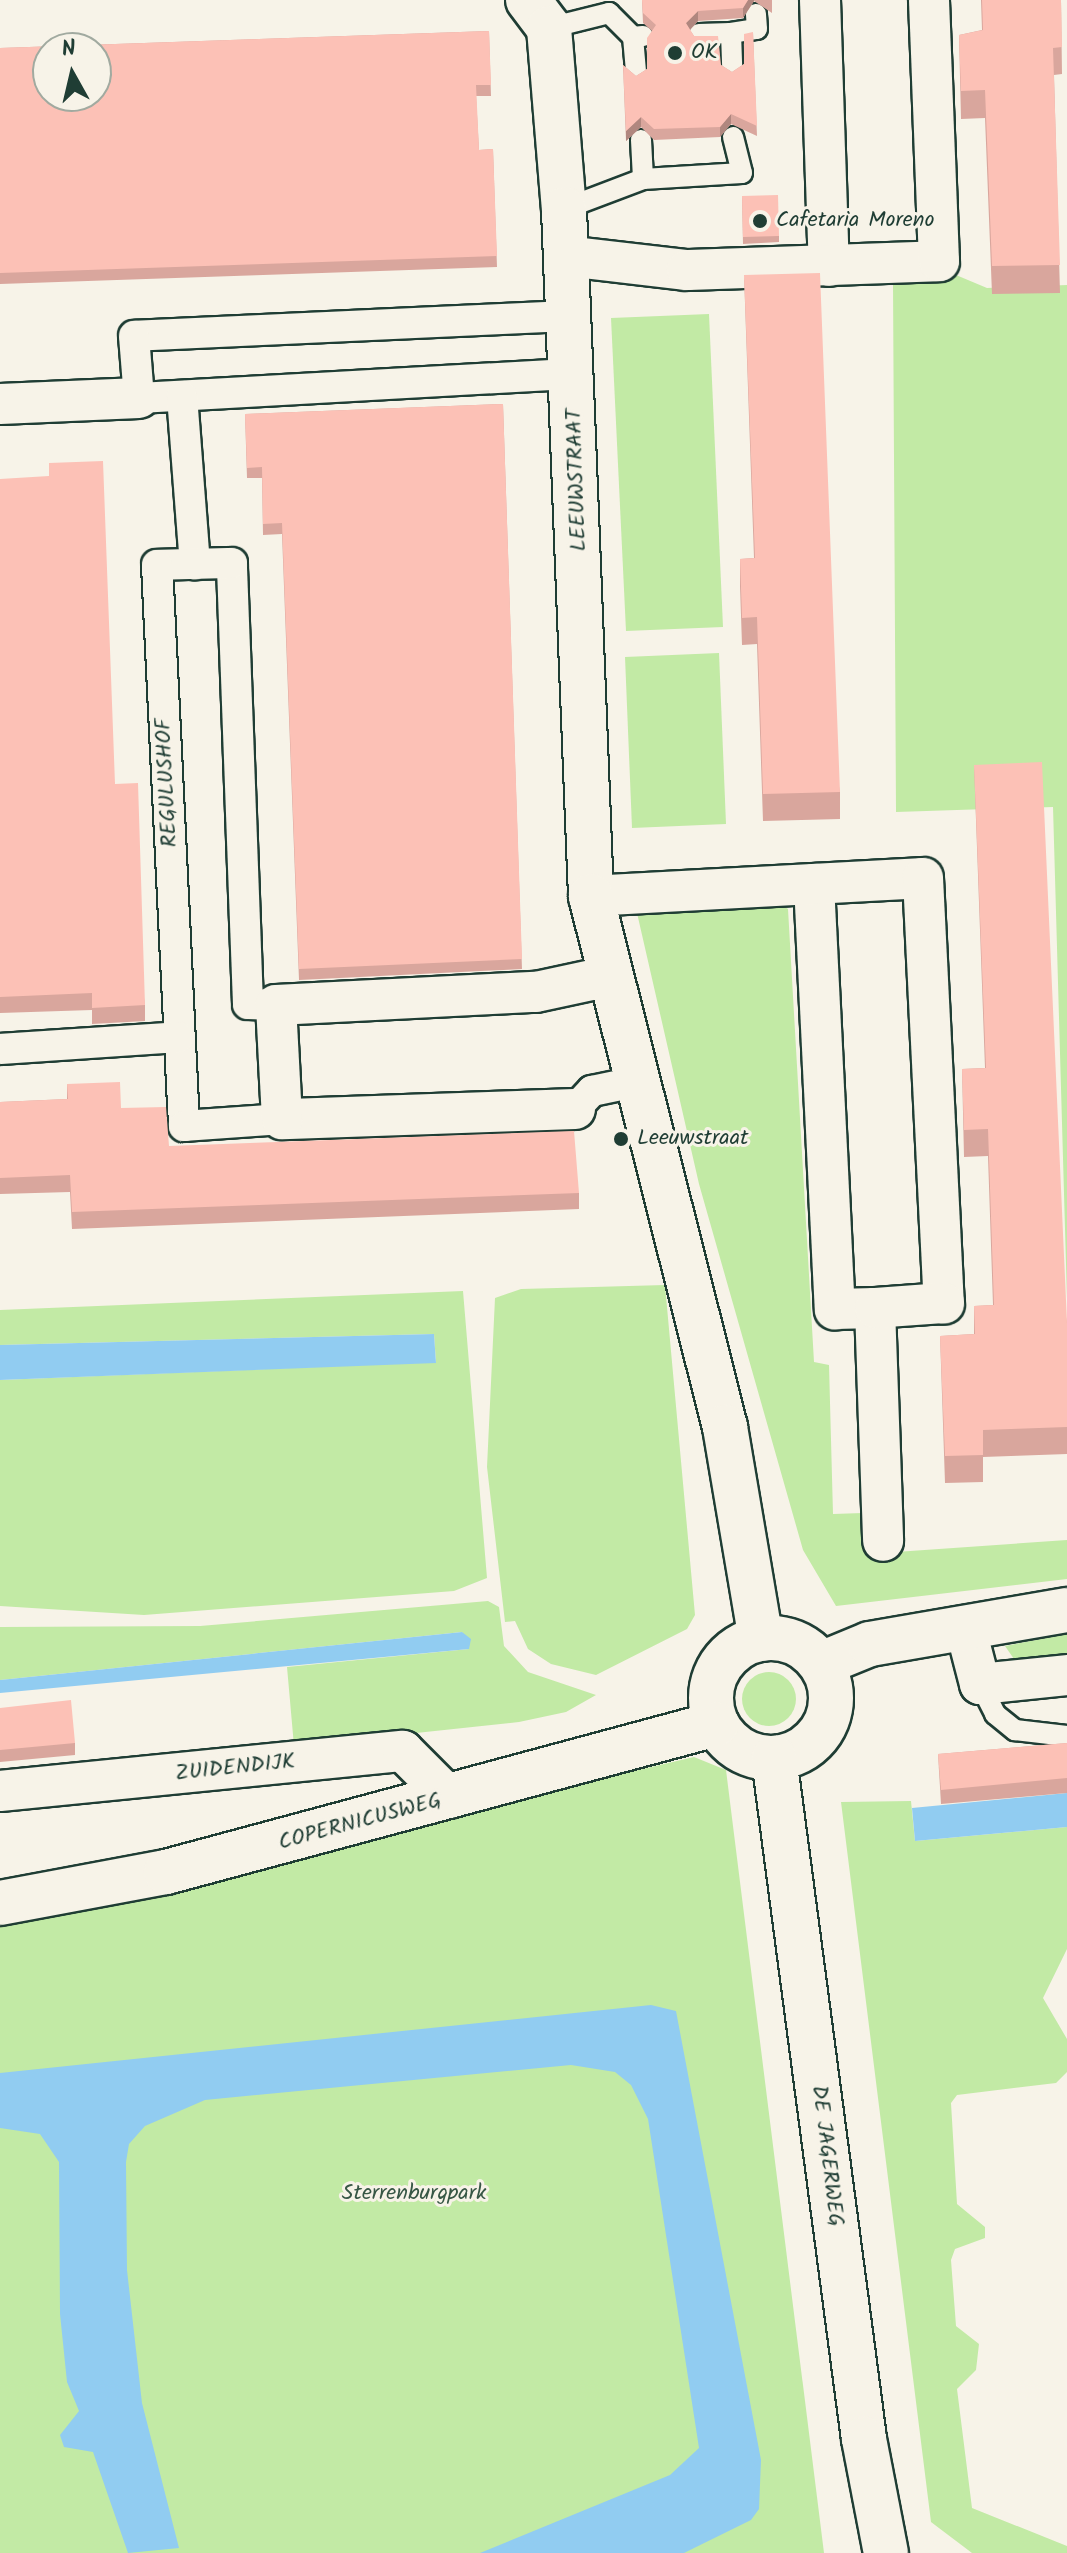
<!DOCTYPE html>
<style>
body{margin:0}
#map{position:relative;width:1067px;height:2553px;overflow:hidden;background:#f7f3e8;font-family:Kalam,sans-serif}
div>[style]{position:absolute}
.green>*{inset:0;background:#c2eaa5}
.round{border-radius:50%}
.water>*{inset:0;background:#91ccf1}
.roads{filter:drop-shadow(2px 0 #1f3d34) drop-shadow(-2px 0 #1f3d34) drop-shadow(0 2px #1f3d34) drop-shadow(0 -2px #1f3d34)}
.service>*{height:20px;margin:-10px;padding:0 10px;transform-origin:10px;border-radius:10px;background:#f7f3e8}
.pedestrian>*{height:30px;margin:-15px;padding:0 15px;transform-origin:15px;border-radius:15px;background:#f7f3e8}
.minor>*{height:40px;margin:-20px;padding:0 20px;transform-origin:20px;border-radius:20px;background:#f7f3e8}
.tertiary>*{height:44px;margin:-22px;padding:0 22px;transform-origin:22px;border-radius:22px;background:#f7f3e8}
.tertiary>.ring{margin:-22px;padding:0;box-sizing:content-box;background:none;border:44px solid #f7f3e8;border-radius:50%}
.wall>*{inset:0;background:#d9a69d}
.shaded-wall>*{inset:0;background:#b0877f}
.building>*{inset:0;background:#fcc1b6}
.dots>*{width:22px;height:22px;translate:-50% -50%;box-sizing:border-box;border:4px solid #f7f3e8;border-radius:50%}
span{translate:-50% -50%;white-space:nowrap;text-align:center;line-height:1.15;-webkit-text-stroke:6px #f7f3e8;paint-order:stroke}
.poi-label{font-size:22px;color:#1f3d34}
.left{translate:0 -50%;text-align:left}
.street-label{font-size:22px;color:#1f3d34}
.park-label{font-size:22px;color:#375745}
.north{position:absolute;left:32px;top:32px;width:80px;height:80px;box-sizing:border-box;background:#f7f3e8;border:2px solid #a1aaa0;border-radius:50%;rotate:352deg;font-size:22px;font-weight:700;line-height:32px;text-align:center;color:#1f3d34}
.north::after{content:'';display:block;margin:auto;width:28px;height:36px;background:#1f3d34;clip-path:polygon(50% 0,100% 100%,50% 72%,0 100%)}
</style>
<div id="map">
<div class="green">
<i style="clip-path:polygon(956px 275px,987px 288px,1067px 285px,1067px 1299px,1053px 807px,896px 812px,893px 284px)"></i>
<i style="clip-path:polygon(709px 314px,723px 627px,626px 631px,611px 318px)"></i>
<i style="clip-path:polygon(719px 653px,726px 824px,632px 828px,625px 657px)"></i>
<i style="clip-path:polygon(782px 905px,788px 909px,814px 1362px,829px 1365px,833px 1514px,863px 1513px,867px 1554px,1067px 1540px,1067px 1579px,836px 1606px,803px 1550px,699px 1184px,637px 913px)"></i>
<i style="clip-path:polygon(665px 1285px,695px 1615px,687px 1629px,596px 1675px,551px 1664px,528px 1649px,515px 1621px,505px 1622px,487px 1467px,495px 1298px,521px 1289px)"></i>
<i style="clip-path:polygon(463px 1291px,487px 1578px,454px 1591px,144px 1615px,0 1606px,0 1380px,436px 1362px,434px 1334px,0 1345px,0 1310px)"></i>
<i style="clip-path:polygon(488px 1601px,499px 1607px,504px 1646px,528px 1672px,596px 1695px,566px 1712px,519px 1722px,294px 1746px,287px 1667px,469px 1649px,462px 1632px,0 1680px,0 1627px,200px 1626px)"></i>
<i style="clip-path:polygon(1067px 1634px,1067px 1654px,1014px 1659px,1005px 1646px)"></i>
<i class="round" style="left:742px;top:1672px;width:54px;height:54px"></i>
<i style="clip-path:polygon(694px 1757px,726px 1770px,824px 2553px,0 2553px,0 1919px)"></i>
<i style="clip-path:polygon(911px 1801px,915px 1841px,1067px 1827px,1067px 1949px,1043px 1998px,1067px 2039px,1067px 2072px,1056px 2083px,957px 2095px,951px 2103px,957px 2204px,985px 2227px,985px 2238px,955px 2249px,951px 2260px,956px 2326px,979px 2344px,976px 2370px,957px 2389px,972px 2508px,1067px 2546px,1067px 2553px,972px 2553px,931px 2522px,841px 1802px)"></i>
</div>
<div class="water">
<i style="clip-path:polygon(434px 1334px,436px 1363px,0 1380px,0 1345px)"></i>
<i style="clip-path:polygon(462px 1632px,471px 1639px,469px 1649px,0 1693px,0 1680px)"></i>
<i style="clip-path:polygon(1067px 1793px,1067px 1827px,915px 1841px,912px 1808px)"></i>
<i style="clip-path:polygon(651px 2005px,676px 2011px,761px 2460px,759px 2509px,751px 2520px,684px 2553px,480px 2553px,670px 2475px,699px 2448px,648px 2119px,631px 2085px,615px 2072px,571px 2065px,205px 2100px,145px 2126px,129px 2144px,126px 2162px,127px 2270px,142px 2403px,179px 2548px,128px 2553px,93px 2452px,64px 2447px,60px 2435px,79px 2411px,67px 2382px,60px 2314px,59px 2162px,40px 2134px,0 2128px,0 2073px)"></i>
</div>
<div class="roads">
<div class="service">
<i style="left:609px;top:13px;width:34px;rotate:45deg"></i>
<i style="left:633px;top:37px;width:10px;rotate:-6deg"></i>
<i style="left:549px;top:28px;width:62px;rotate:-14deg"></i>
<i style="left:731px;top:33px;width:26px;rotate:-9deg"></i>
<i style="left:757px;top:29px;width:15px;rotate:-94deg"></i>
<i style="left:699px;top:34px;width:32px;rotate:-2deg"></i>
<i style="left:731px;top:33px;width:36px;rotate:88deg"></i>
<i style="left:633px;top:37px;width:36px;rotate:85deg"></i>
<i style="left:641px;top:140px;width:39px;rotate:87deg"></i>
<i style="left:564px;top:209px;width:85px;rotate:-20.8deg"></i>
<i style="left:643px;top:179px;width:99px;rotate:-3.5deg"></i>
<i style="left:742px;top:173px;width:37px;rotate:-104deg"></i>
<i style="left:980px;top:1684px;width:34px;rotate:63deg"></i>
<i style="left:995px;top:1714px;width:26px;rotate:39deg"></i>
<i style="left:1015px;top:1730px;width:52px;rotate:6.6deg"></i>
</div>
<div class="pedestrian">
<i style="left:569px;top:316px;width:435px;rotate:177.4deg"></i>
<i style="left:134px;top:336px;width:62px;rotate:85.4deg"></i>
<i style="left:139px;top:398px;width:435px;rotate:-3.2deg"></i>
<i style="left:182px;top:396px;width:169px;rotate:85.6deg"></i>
<i style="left:276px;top:1005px;width:28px;rotate:-178deg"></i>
<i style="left:248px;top:1004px;width:441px;rotate:-92.1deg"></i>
<i style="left:232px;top:563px;width:75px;rotate:178.5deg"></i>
<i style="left:157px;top:565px;width:562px;rotate:87.24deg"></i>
<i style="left:184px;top:1126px;width:98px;rotate:-4.1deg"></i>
<i style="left:0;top:1049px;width:179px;rotate:-3.8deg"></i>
<i style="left:575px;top:1109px;width:25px;rotate:-47deg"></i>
<i style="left:592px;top:1091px;width:44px;rotate:-11.8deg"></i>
</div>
<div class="minor">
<i style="left:820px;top:0;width:266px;rotate:88.1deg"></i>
<i style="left:566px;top:256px;width:122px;rotate:6.6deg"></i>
<i style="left:687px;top:270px;width:252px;rotate:-2deg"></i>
<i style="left:939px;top:261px;width:261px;rotate:-92.2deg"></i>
<i style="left:0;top:404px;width:139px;rotate:-2.5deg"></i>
<i style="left:814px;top:884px;width:426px;rotate:87.2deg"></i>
<i style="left:835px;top:1309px;width:40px;rotate:-1.4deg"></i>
<i style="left:875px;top:1308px;width:233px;rotate:88deg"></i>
<i style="left:591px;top:896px;width:332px;rotate:-3.1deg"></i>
<i style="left:923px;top:878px;width:426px;rotate:87.2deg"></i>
<i style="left:944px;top:1303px;width:69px;rotate:175.9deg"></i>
<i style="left:575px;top:1109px;width:293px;rotate:178deg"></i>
<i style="left:282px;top:1119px;width:114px;rotate:-93deg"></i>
<i style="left:276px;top:1005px;width:260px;rotate:-2.9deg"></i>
<i style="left:536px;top:992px;width:76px;rotate:-12.2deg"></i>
<i style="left:965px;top:1626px;width:60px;rotate:75.5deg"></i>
<i style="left:980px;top:1684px;width:87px;rotate:-5.9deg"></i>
<i style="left:0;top:1791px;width:405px;rotate:-5.7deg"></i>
<i style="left:403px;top:1751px;width:66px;rotate:45deg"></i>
</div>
<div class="tertiary">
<i style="left:528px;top:0;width:35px;rotate:53deg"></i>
<i style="left:549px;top:28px;width:182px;rotate:85.3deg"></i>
<i style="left:564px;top:209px;width:688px;rotate:87.75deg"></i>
<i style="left:591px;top:896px;width:548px;rotate:75.84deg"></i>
<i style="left:725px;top:1427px;width:215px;rotate:80.4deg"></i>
<i class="ring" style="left:711px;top:1638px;width:76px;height:76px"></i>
<i style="left:821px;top:1664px;width:53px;rotate:-22.2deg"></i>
<i style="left:870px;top:1644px;width:200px;rotate:-9.8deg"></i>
<i style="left:774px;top:1758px;width:687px;rotate:82.47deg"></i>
<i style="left:864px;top:2439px;width:116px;rotate:79.1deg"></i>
<i style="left:0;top:1903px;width:169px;rotate:-10.6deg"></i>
<i style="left:166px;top:1872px;width:570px;rotate:-15.06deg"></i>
</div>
</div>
<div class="wall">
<i style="clip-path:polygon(642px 0,772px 0,772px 13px,754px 1px,743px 18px,698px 21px,690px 30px,694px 36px,721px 65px,732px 72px,744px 64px,753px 32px,757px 136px,731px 124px,720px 137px,654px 140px,641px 127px,626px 141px,623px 65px,636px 76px,647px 69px,652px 31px,643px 23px)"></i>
<i style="clip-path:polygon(981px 0,1061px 0,1062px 74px,1054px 75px,1060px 293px,992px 294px,985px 118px,961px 119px,959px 35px,982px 30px)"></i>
<i style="clip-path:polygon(489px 31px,491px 96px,476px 96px,479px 150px,493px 149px,497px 267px,0 284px,0 48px)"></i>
<i style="clip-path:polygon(742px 196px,779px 236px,779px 242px,743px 244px)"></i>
<i style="clip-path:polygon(744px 275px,840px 792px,840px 819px,763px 821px,757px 644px,742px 645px,740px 586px,740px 559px,754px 558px)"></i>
<i style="clip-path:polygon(503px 404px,522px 969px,299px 980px,282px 534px,263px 535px,262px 478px,247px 478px,245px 414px)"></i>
<i style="clip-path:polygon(0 479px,115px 784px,145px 1005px,145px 1021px,92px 1024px,92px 1010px,0 1013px)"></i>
<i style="clip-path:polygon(974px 765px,1067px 1323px,1067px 1454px,983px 1457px,983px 1482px,945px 1483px,940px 1336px,974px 1334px,974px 1306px,993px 1305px,988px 1156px,964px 1157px,962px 1069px,985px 1068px)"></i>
<i style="clip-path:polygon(67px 1084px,121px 1108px,169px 1146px,579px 1193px,579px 1209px,72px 1229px,70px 1192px,0 1194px,0 1102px,67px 1099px)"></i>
<i style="clip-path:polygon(0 1708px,75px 1743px,75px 1755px,0 1762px)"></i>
<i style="clip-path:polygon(1067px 1743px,1067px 1793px,941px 1804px,938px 1754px)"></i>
</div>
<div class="shaded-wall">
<i style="clip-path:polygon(748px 0,754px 0,754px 1px,743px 18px,743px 8px)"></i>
<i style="clip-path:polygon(698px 11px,698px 21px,686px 34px,686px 23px)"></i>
<i style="clip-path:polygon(731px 114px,731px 124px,720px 137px,720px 127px)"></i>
<i style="clip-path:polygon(641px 117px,641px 127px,626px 141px,626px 131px)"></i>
</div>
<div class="building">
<i style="clip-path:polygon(642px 0,748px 0,743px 8px,698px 11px,686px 23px,694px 36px,718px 36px,721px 65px,732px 72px,744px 64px,744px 34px,753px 32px,757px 126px,731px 114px,720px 127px,654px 129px,641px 117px,626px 131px,623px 65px,636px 76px,647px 69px,647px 38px,656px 25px,643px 13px)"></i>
<i style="clip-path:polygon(982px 0,1061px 0,1062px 47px,1053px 48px,1060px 265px,992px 266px,985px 90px,961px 91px,959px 35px,983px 30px)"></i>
<i style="clip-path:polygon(evenodd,489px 31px,491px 85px,476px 85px,479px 150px,493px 149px,497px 256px,0 273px,0 48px,489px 31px,48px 48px,96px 48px,96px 96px,48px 96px,48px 48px)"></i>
<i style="clip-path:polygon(778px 195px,779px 236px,743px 237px,742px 196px)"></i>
<i style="clip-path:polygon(820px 273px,840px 792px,763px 794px,757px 617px,742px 618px,740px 559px,755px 558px,744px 275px)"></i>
<i style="clip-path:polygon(503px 404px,522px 959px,299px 969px,282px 523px,263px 524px,262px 467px,247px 468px,245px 414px)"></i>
<i style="clip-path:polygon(103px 461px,115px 784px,138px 783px,145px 1005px,92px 1008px,92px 993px,0 997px,0 479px,49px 476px,49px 463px)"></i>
<i style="clip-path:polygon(1042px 762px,1067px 1323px,1067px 1427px,983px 1430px,983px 1455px,945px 1456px,940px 1336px,975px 1334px,974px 1306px,994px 1305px,988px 1129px,964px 1130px,962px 1069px,986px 1068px,974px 765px)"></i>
<i style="clip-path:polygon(120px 1082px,121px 1108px,166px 1107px,169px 1146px,574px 1131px,579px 1193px,72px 1212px,70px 1175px,0 1178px,0 1102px,68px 1099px,67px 1084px)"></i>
<i style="clip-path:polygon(71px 1700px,75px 1743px,0 1750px,0 1708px)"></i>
<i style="clip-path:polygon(1067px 1743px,1067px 1778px,941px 1790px,938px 1754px)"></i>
</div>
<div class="dots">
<i style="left:675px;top:53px;background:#1f3d34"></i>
<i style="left:760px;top:221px;background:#1f3d34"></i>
<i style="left:621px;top:1139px;background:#1f3d34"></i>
</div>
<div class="poi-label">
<span class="left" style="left:691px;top:53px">OK</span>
<span class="left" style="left:776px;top:221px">Cafetaria Moreno</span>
<span class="left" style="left:637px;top:1139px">Leeuwstraat</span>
</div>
<div class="street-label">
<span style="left:577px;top:480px;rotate:-92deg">LEEUWSTRAAT</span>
<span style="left:167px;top:783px;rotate:-93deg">REGULUSHOF</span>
<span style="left:235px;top:1768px;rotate:-6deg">ZUIDENDIJK</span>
<span style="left:360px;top:1822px;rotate:-15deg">COPERNICUSWEG</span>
<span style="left:827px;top:2156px;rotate:83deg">DE JAGERWEG</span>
</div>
<div class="park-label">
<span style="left:414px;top:2194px">Sterrenburgpark</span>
</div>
<div class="north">N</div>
</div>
